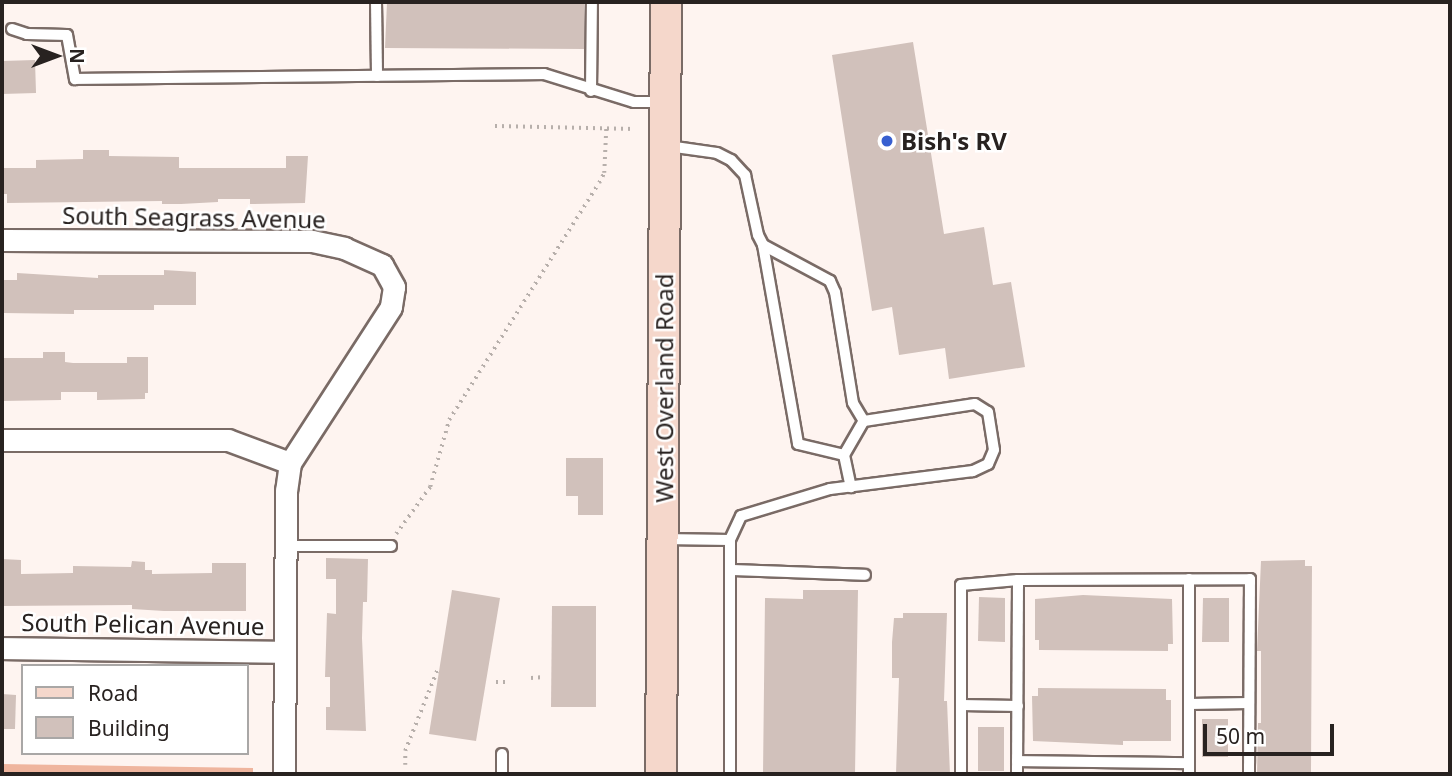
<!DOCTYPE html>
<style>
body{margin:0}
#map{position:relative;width:1452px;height:776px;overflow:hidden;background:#fef4f0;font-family:"Noto Sans",sans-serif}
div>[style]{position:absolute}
.green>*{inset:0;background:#efb59e}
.building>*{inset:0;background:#d1c1bb}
.path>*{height:3.5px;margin-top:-1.75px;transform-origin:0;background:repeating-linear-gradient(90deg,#b7afab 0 2px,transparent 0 7px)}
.roads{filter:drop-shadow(2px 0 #7a6b66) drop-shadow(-2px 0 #7a6b66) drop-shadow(0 2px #7a6b66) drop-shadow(0 -2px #7a6b66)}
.lane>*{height:10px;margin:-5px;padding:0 5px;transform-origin:5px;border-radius:5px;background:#fff}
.street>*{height:21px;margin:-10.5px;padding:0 10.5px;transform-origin:10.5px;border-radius:10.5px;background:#fff}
.secondary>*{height:30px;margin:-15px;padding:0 15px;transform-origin:15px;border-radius:15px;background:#f5d7cb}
.dots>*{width:19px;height:19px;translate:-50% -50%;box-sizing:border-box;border:4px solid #fff;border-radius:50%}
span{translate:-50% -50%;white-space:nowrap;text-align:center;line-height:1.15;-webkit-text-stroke:5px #fff;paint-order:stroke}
.poi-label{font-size:24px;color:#282220;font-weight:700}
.left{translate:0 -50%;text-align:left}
.street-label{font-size:24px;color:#282220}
.frame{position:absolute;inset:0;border:4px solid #282220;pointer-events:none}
.legend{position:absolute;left:21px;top:664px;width:228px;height:91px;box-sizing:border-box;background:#fff;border:2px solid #a9a7a6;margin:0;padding:9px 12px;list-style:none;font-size:21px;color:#282220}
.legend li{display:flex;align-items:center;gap:14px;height:35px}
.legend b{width:35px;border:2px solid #a9a7a6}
.north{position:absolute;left:21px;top:21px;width:70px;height:70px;-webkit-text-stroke:5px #fff;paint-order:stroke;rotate:90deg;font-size:19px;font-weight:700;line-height:28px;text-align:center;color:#282220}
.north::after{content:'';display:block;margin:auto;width:24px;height:32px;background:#282220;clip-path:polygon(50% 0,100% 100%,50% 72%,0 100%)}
.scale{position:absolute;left:1203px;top:724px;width:131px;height:32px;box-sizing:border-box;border:4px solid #282220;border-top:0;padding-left:9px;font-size:21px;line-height:24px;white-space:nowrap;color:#282220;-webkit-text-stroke:5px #fff;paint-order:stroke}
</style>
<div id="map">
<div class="green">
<i style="clip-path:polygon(2px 764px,253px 768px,253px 774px,2px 774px)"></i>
</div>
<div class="building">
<i style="clip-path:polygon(387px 2px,584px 2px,584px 49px,385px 48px)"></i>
<i style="clip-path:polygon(913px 42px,944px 234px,984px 227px,993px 285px,1011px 282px,1025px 367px,949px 379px,945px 348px,899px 355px,892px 307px,872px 311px,832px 55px)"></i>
<i style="clip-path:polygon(35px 60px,36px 93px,2px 94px,2px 61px)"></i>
<i style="clip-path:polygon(83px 150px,109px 150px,109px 156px,179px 157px,179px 168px,286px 168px,286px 156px,308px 156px,305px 203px,250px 204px,250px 199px,218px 199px,218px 202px,181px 204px,162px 204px,162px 201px,7px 203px,7px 194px,2px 194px,2px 168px,36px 168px,36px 160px,83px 159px)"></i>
<i style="clip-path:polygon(164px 270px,196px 272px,196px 305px,154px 305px,154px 310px,74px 310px,74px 314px,3px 313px,3px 280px,17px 280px,17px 273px,98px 278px,98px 275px,164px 275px)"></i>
<i style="clip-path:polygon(43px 352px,65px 352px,65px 362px,73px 363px,127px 363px,127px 357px,148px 357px,148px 393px,145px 393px,145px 399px,97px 400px,97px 392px,61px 392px,61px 400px,2px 401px,2px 358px,43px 358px)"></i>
<i style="clip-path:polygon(566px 458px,603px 458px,603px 515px,578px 515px,578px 496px,566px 496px)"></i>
<i style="clip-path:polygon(326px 558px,368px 559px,367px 602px,363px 602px,362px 638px,366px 731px,326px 730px,326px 707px,330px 707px,330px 677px,325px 677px,327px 613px,336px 614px,336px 579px,326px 579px)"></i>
<i style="clip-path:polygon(2px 559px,21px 560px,21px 574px,73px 573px,73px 566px,131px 567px,132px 561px,145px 562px,145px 570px,152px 570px,152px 574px,212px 573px,212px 563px,246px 563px,246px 611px,164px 611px,132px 609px,132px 605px,2px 606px)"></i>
<i style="clip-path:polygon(1305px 560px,1305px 566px,1312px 566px,1311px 774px,1257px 774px,1258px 723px,1261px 723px,1261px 651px,1257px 651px,1261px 561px)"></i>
<i style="clip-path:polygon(452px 590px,500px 598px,476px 741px,429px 734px)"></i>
<i style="clip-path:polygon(803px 590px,858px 590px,855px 774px,763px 774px,765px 598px,803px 599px)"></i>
<i style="clip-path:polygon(1083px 595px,1172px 599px,1173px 644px,1168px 644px,1168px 651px,1039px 650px,1039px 640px,1035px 640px,1035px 599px)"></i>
<i style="clip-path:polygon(979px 597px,1005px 598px,1005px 642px,978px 641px)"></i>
<i style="clip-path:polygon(1203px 598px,1229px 598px,1229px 642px,1202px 642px)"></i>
<i style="clip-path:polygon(552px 606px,596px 606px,596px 707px,551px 707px)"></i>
<i style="clip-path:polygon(903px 613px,947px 613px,944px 701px,947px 701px,950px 774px,896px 774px,899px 678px,892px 678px,892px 642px,894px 618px,903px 618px)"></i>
<i style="clip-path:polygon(1038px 688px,1166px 689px,1166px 700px,1171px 700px,1171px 741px,1123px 741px,1123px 745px,1033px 741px,1032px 696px,1038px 696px)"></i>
<i style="clip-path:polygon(2px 694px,16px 695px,15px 729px,2px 729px)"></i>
<i style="clip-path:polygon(1202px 719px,1228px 719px,1228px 757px,1202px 757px)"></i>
<i style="clip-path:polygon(978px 727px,1004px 727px,1004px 771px,978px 771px)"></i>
</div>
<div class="path">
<i style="left:495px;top:126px;width:140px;rotate:1.2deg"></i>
<i style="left:396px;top:534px;width:58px;rotate:-54.1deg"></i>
<i style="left:430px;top:487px;width:70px;rotate:-74.2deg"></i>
<i style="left:449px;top:420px;width:280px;rotate:-57.7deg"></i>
<i style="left:599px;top:183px;width:11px;rotate:-63deg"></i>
<i style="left:604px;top:173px;width:44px;rotate:-87.4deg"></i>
<i style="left:531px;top:678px;width:13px;rotate:-4deg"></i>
<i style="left:496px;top:682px;width:14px"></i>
<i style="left:405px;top:765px;width:14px;rotate:-90deg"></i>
<i style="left:405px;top:751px;width:89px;rotate:-68.3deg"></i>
</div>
<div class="roads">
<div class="lane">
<i style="left:376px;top:2px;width:74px;rotate:89.2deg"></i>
<i style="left:12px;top:29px;width:16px;rotate:18deg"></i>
<i style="left:27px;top:34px;width:40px;rotate:1.4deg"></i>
<i style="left:67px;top:35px;width:45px;rotate:79.7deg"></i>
<i style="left:75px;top:79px;width:469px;rotate:-0.6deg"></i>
<i style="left:544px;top:74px;width:94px;rotate:17.3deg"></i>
<i style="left:634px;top:102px;width:29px"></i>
<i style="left:591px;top:91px;width:89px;rotate:-89.4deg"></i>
<i style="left:668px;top:146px;width:49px;rotate:8.1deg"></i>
<i style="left:717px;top:153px;width:16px;rotate:27deg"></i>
<i style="left:731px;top:160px;width:21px;rotate:47deg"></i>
<i style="left:745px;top:175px;width:61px;rotate:77.8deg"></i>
<i style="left:758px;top:235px;width:11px;rotate:63deg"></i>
<i style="left:763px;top:245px;width:76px;rotate:28.2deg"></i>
<i style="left:830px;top:281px;width:12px;rotate:66deg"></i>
<i style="left:835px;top:292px;width:112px;rotate:80.8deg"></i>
<i style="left:853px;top:403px;width:21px;rotate:59deg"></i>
<i style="left:864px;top:421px;width:112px;rotate:-8.7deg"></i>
<i style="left:975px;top:404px;width:15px;rotate:32deg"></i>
<i style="left:988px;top:412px;width:38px;rotate:81deg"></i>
<i style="left:994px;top:450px;width:15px;rotate:113deg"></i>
<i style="left:988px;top:464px;width:17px;rotate:155deg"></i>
<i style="left:973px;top:471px;width:144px;rotate:172.8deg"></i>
<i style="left:830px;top:489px;width:93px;rotate:163.1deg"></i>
<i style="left:741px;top:516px;width:26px;rotate:115deg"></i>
<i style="left:730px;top:540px;width:234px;rotate:90deg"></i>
<i style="left:763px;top:245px;width:202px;rotate:80deg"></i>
<i style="left:798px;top:444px;width:47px;rotate:13.4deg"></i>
<i style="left:844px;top:455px;width:33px;rotate:78deg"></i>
<i style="left:844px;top:455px;width:39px;rotate:-60deg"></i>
<i style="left:663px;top:539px;width:67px;rotate:0.9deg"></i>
<i style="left:285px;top:546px;width:106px"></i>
<i style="left:731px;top:570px;width:134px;rotate:2.1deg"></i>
<i style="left:1189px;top:579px;width:195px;rotate:90deg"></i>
<i style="left:1189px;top:704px;width:60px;rotate:-1deg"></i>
<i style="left:961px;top:705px;width:57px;rotate:1deg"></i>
<i style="left:1017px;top:761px;width:172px;rotate:0.7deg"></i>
<i style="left:502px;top:774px;width:20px;rotate:-90deg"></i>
<i style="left:961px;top:774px;width:189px;rotate:-90deg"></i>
<i style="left:961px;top:585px;width:57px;rotate:-5deg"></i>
<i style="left:1018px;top:580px;width:232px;rotate:-0.2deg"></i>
<i style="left:1250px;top:579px;width:195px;rotate:90.3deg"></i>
<i style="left:1017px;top:774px;width:194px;rotate:-89.7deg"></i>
</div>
<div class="street">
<i style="left:2px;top:240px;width:310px;rotate:0.2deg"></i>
<i style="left:312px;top:241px;width:33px;rotate:12deg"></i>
<i style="left:344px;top:248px;width:42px;rotate:24.1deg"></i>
<i style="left:382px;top:265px;width:25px;rotate:61deg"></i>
<i style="left:394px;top:287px;width:20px;rotate:99deg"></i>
<i style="left:391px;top:307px;width:186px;rotate:122.9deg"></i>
<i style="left:290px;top:463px;width:27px;rotate:98deg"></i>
<i style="left:286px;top:490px;width:284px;rotate:90.4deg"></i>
<i style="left:2px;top:440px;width:226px"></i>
<i style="left:228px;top:440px;width:66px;rotate:20.4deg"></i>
<i style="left:2px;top:648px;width:282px;rotate:0.8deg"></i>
</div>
<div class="secondary">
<i style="left:661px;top:774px;width:772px;rotate:-89.63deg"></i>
</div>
</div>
<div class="dots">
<i style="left:887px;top:141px;background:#375fd0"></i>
</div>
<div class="poi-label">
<span class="left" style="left:901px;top:141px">Bish's RV</span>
</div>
<div class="street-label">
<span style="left:194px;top:217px;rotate:1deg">South Seagrass Avenue</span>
<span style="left:664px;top:388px;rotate:-90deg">West Overland Road</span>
<span style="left:143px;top:624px;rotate:1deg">South Pelican Avenue</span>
</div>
<div class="frame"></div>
<ul class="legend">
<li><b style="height:9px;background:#f5d7cb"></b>Road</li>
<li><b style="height:19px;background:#d1c1bb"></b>Building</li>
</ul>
<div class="north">N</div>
<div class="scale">50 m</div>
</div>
